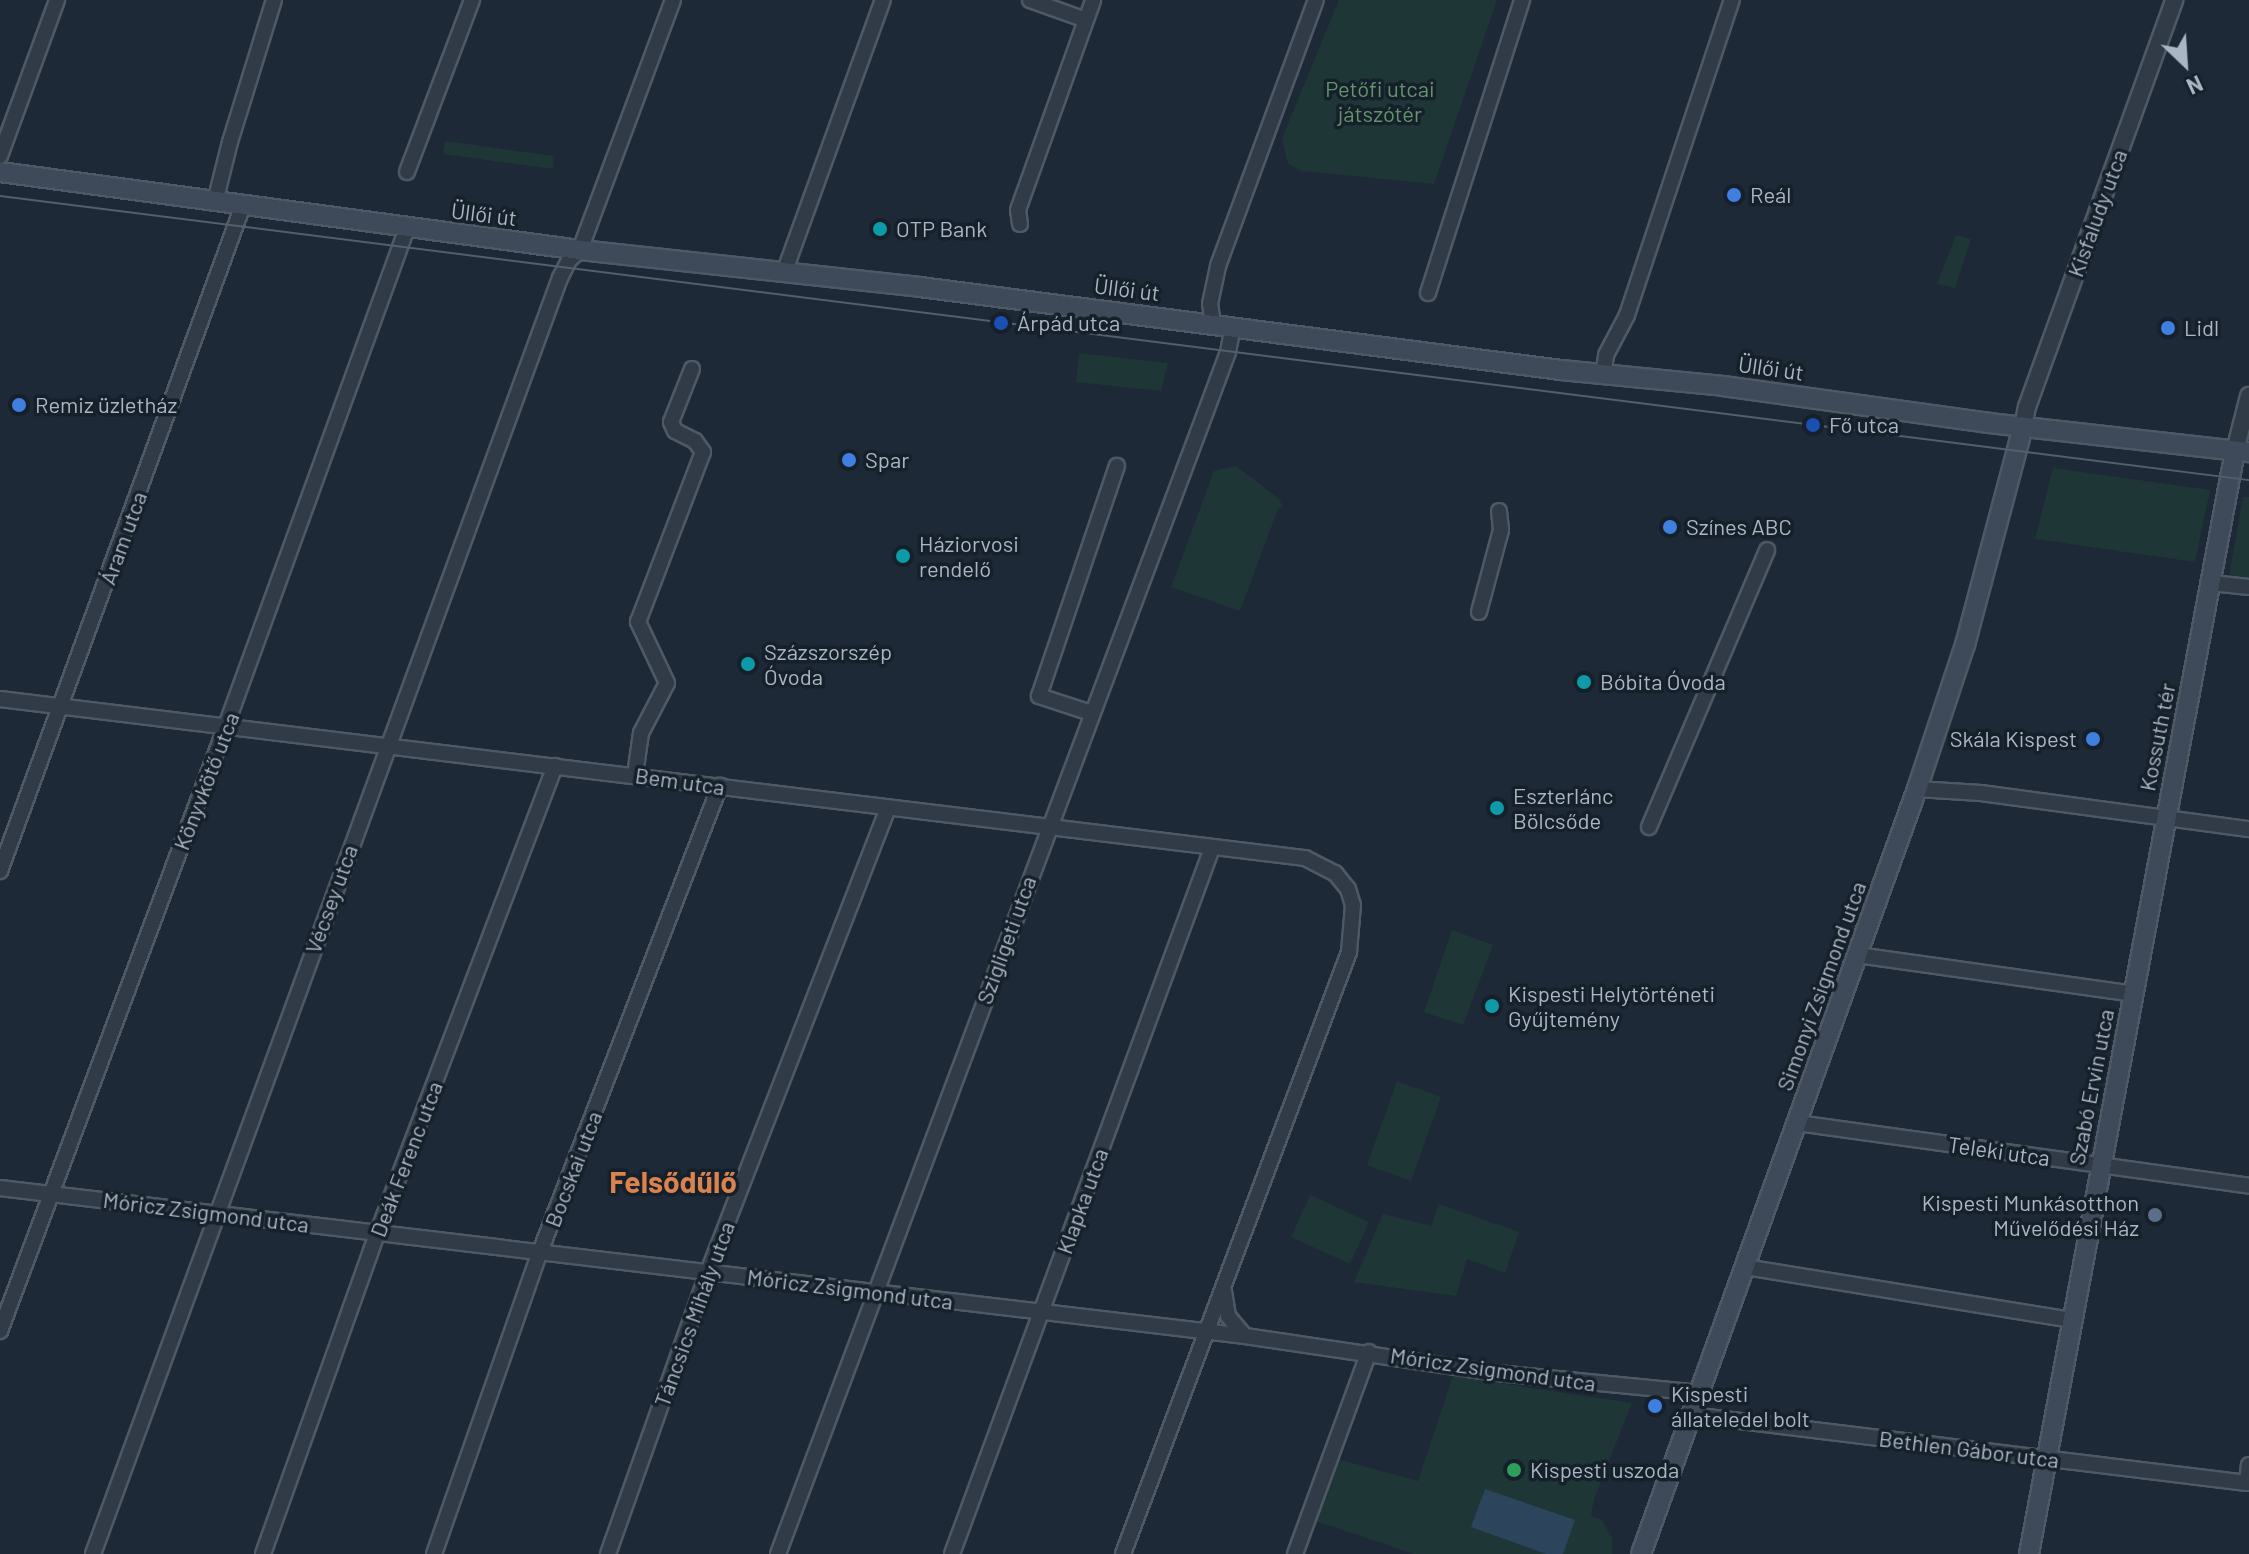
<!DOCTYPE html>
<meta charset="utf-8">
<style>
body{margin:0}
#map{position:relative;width:2249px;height:1554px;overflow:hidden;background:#1d2936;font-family:Barlow,sans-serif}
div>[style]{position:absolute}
.green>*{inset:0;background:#1f3637}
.water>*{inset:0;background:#2d445d}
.roads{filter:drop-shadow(2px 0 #4e5965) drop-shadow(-2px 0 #4e5965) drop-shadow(0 2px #4e5965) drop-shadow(0 -2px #4e5965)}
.minor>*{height:14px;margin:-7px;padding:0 7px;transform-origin:7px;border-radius:7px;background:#303b47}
.tertiary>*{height:16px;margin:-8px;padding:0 8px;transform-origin:8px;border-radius:8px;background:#303b47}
.secondary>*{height:18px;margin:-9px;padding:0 9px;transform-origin:9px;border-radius:9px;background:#3e4a5a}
.tram>*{height:2px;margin:-1px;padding:0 1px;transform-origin:1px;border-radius:1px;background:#525f6e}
.dots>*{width:22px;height:22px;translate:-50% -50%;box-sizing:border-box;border:4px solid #16202b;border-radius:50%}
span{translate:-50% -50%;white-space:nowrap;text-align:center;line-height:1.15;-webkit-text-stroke:7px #16202b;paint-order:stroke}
.park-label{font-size:22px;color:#61956a}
.poi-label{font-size:22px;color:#aab6c4}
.left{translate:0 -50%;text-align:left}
.right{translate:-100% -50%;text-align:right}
.street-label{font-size:22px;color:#aab6c4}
.district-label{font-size:30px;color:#da834f;font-weight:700}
.north{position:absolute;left:2145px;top:24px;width:80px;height:80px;-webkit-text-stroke:6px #16202b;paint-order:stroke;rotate:155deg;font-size:22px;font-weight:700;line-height:32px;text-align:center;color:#aab6c4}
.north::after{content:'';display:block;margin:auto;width:28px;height:36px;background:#aab6c4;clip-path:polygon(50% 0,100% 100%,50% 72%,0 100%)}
</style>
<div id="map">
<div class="green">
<i style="clip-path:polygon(1339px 0,1497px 0,1434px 184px,1302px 171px,1288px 164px,1282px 138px)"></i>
<i style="clip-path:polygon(445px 141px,554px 156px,553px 169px,443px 154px)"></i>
<i style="clip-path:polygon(1956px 235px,1971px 239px,1955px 288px,1937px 284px)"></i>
<i style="clip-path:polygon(1079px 353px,1168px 363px,1161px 391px,1076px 382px)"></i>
<i style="clip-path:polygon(1236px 466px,1278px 498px,1283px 506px,1278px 509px,1240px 611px,1171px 587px,1214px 471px)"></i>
<i style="clip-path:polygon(2053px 468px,2210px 490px,2195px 562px,2035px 539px)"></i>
<i style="clip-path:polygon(2243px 497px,2249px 497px,2249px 578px,2229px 576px)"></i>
<i style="clip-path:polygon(1452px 930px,1493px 945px,1463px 1025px,1424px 1012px)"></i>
<i style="clip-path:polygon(1397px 1081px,1441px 1097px,1411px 1181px,1367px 1165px)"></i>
<i style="clip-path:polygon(1310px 1195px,1369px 1222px,1350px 1264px,1291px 1237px)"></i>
<i style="clip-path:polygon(1439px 1204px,1519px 1232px,1505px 1273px,1467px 1259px,1456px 1296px,1354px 1282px,1383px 1214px,1431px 1226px)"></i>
<i style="clip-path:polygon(1453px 1376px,1632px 1403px,1594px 1499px,1591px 1516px,1602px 1520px,1612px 1538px,1612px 1554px,1414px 1554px,1313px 1520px,1334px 1458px,1418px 1481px)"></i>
</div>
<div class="water">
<i style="clip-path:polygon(1485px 1489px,1575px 1520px,1563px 1554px,1546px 1554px,1471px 1527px)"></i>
</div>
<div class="roads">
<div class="minor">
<i style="left:1030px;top:0;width:59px;rotate:19.7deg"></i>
<i style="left:0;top:156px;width:166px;rotate:-69.9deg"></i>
<i style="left:407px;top:172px;width:184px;rotate:-69.3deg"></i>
<i style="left:215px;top:202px;width:62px;rotate:-76deg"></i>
<i style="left:230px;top:142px;width:149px;rotate:-72.8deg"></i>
<i style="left:1020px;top:224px;width:14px;rotate:-98deg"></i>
<i style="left:1018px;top:210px;width:223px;rotate:-70.3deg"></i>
<i style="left:784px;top:273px;width:290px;rotate:-70.1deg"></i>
<i style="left:1428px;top:293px;width:308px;rotate:-72.2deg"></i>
<i style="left:1213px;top:323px;width:19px;rotate:-99deg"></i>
<i style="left:1210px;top:304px;width:39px;rotate:-78deg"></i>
<i style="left:1218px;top:266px;width:283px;rotate:-69.8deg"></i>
<i style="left:1603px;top:375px;width:20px;rotate:-81deg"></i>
<i style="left:1606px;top:355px;width:45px;rotate:-62.3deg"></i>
<i style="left:1627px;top:315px;width:332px;rotate:-71.6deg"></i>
<i style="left:2211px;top:583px;width:38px;rotate:6deg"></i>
<i style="left:1479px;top:612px;width:85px;rotate:-75deg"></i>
<i style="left:1501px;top:530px;width:19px;rotate:-96deg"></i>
<i style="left:0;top:699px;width:1315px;rotate:6.95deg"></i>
<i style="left:1305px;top:858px;width:34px;rotate:27deg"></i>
<i style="left:1335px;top:873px;width:21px;rotate:51deg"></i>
<i style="left:1348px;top:889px;width:17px;rotate:73deg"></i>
<i style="left:1353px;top:905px;width:47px;rotate:94.9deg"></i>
<i style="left:1349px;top:952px;width:643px;rotate:110.58deg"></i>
<i style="left:1091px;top:713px;width:55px;rotate:-161.9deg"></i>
<i style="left:1039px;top:696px;width:243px;rotate:-71.3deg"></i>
<i style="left:635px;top:775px;width:42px;rotate:-81.9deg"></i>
<i style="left:641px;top:733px;width:56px;rotate:-62.5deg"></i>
<i style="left:667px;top:683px;width:68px;rotate:-115.4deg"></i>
<i style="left:638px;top:622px;width:182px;rotate:-69.1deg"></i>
<i style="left:703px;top:452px;width:14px;rotate:-126deg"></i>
<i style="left:695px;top:441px;width:22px;rotate:-153deg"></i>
<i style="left:675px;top:431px;width:10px;rotate:-114deg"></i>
<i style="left:671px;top:422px;width:57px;rotate:-68.4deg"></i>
<i style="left:1917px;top:789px;width:64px;rotate:3.6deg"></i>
<i style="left:1981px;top:793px;width:270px;rotate:7.7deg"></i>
<i style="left:1649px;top:827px;width:301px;rotate:-66.9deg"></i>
<i style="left:0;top:871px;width:709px;rotate:-69.95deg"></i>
<i style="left:1857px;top:955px;width:279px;rotate:8deg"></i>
<i style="left:1797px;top:1123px;width:456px;rotate:7.9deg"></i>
<i style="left:0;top:1188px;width:1254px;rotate:6.78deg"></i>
<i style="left:1245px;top:1336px;width:254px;rotate:8.4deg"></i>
<i style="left:1496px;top:1373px;width:204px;rotate:5.6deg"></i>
<i style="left:1745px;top:1267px;width:331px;rotate:9.2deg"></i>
<i style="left:1224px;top:1291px;width:25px;rotate:81deg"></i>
<i style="left:1228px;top:1316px;width:26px;rotate:50deg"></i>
<i style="left:0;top:1331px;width:646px;rotate:-69.52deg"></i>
<i style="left:226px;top:726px;width:530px;rotate:-70.03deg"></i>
<i style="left:1691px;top:1415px;width:560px;rotate:6.97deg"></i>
<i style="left:2247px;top:1483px;width:18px;rotate:-84deg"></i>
<i style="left:93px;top:1554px;width:1359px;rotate:-69.9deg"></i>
<i style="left:560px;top:278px;width:20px;rotate:-63deg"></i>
<i style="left:569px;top:260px;width:15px;rotate:-42deg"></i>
<i style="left:580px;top:250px;width:267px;rotate:-69.6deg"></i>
<i style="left:263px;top:1554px;width:340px;rotate:-70.4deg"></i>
<i style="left:377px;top:1234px;width:501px;rotate:-69.18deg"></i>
<i style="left:434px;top:1554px;width:320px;rotate:-70.7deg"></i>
<i style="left:540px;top:1252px;width:500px;rotate:-68.9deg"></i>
<i style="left:608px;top:1554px;width:299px;rotate:-70.5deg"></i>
<i style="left:708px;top:1272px;width:498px;rotate:-68.8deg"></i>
<i style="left:778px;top:1554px;width:1200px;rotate:-69.47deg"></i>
<i style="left:1199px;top:430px;width:83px;rotate:-69.6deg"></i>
<i style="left:1228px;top:352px;width:26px;rotate:-79deg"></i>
<i style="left:952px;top:1554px;width:752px;rotate:-69.78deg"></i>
<i style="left:1295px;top:1554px;width:215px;rotate:-69.9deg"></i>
</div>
<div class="tertiary">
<i style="left:2023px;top:427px;width:20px;rotate:-79deg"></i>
<i style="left:2027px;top:407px;width:433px;rotate:-70.1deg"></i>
<i style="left:2235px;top:451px;width:57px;rotate:-75.7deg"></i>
</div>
<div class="secondary">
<i style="left:0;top:172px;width:585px;rotate:7.66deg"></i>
<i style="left:580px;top:250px;width:342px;rotate:6.2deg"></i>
<i style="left:920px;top:287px;width:646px;rotate:7.38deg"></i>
<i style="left:1561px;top:370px;width:163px;rotate:5.6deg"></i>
<i style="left:1723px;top:386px;width:269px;rotate:7.9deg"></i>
<i style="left:1989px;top:423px;width:262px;rotate:6.4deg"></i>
<i style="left:1641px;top:1554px;width:813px;rotate:-70.16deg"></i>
<i style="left:1917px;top:789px;width:152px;rotate:-71.6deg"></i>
<i style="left:1965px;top:645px;width:226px;rotate:-75.1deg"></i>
<i style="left:2029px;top:1554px;width:1122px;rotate:-79.42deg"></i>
</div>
</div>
<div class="tram">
<i style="left:0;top:196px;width:2267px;rotate:7.2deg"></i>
</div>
<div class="dots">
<i style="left:1734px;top:195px;background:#3f7fe0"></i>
<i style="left:880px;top:229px;background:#0f9aa8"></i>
<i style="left:1001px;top:323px;background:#1a4fb4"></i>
<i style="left:2168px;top:328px;background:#3f7fe0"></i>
<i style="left:19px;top:405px;background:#3f7fe0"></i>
<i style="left:1813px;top:425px;background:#1a4fb4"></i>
<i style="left:849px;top:460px;background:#3f7fe0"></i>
<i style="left:1670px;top:527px;background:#3f7fe0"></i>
<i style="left:903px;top:556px;background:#0f9aa8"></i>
<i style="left:748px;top:664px;background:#0f9aa8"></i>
<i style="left:1584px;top:682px;background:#0f9aa8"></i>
<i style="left:2093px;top:739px;background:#3f7fe0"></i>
<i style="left:1497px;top:808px;background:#0f9aa8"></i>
<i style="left:1492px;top:1006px;background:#0f9aa8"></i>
<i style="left:2155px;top:1215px;background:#5c6f8a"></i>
<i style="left:1655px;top:1406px;background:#3f7fe0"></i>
<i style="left:1514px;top:1470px;background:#2e9e5b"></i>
</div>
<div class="park-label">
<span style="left:1380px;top:101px">Petőfi utcai<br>játszótér</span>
</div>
<div class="poi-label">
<span class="left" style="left:1750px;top:195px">Reál</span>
<span class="left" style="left:896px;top:229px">OTP Bank</span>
<span class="left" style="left:1017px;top:323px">Árpád utca</span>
<span class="left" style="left:2184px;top:328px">Lidl</span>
<span class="left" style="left:35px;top:405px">Remiz üzletház</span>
<span class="left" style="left:1829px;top:425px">Fő utca</span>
<span class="left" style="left:865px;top:460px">Spar</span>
<span class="left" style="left:1686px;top:527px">Színes ABC</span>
<span class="left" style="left:919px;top:556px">Háziorvosi<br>rendelő</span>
<span class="left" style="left:764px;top:664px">Százszorszép<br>Óvoda</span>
<span class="left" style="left:1600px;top:682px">Bóbita Óvoda</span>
<span class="right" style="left:2077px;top:739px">Skála Kispest</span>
<span class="left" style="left:1513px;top:808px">Eszterlánc<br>Bölcsőde</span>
<span class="left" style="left:1508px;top:1006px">Kispesti Helytörténeti<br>Gyűjtemény</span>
<span class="right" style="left:2139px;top:1215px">Kispesti Munkásotthon<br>Művelődési Ház</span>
<span class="left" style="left:1671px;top:1406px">Kispesti<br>állateledel bolt</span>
<span class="left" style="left:1530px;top:1470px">Kispesti uszoda</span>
</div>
<div class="street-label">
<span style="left:2097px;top:213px;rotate:-70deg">Kisfaludy utca</span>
<span style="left:484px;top:214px;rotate:7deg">Üllői út</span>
<span style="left:1127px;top:289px;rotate:7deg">Üllői út</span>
<span style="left:1771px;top:368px;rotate:8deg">Üllői út</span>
<span style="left:123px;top:538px;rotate:-70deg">Áram utca</span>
<span style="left:2157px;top:737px;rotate:-79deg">Kossuth tér</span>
<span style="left:206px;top:781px;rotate:-69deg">Könyvkötő utca</span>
<span style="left:680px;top:781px;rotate:8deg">Bem utca</span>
<span style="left:331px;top:899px;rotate:-70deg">Vécsey utca</span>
<span style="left:1006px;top:940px;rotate:-70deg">Szigligeti utca</span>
<span style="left:1821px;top:986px;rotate:-70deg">Simonyi Zsigmond utca</span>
<span style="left:2091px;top:1087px;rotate:-79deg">Szabó Ervin utca</span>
<span style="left:1999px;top:1151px;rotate:8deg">Teleki utca</span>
<span style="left:406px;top:1159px;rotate:-69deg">Deák Ferenc utca</span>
<span style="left:573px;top:1169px;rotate:-69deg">Bocskai utca</span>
<span style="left:1082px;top:1201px;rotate:-70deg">Klapka utca</span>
<span style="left:206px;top:1212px;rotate:7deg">Móricz Zsigmond utca</span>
<span style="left:850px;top:1289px;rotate:7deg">Móricz Zsigmond utca</span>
<span style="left:694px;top:1314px;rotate:-70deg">Táncsics Mihály utca</span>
<span style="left:1493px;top:1369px;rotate:8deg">Móricz Zsigmond utca</span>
<span style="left:1969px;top:1449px;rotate:7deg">Bethlen Gábor utca</span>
</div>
<div class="district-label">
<span style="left:673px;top:1181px">Felsődűlő</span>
</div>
<div class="north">N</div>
</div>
